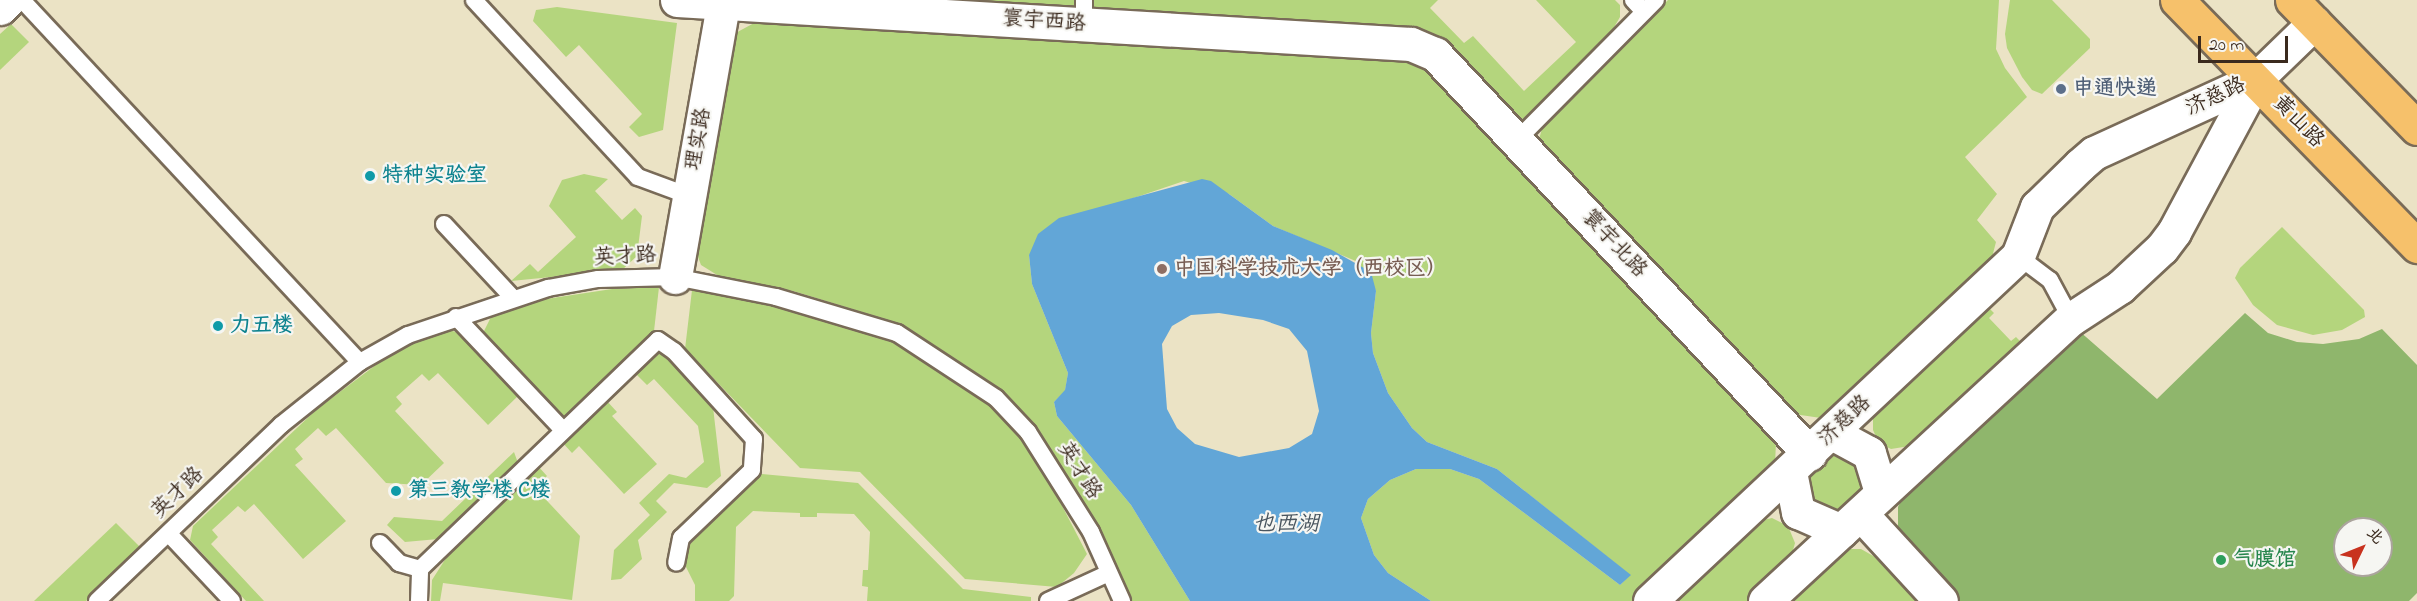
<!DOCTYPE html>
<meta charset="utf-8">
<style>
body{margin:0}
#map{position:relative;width:2417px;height:601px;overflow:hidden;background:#ebe3c5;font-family:"Indie Flower","LXGW WenKai TC",sans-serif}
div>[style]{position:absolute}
.green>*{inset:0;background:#b4d57d}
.round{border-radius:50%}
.forest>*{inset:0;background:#8fb66c}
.water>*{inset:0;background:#62a6d7}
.roads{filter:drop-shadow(2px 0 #796b58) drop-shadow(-2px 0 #796b58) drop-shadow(0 2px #796b58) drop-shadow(0 -2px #796b58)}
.service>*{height:16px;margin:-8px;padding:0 8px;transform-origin:8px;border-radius:8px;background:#fff}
.minor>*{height:33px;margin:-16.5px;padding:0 16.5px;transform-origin:16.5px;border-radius:16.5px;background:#fff}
.primary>*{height:33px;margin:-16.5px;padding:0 16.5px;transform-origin:16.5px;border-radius:16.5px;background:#f6c16b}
.dots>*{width:16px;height:16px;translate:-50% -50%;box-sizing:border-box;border:3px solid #f6f6f2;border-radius:50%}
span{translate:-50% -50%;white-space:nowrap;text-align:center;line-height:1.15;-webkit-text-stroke:4.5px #f6f6f2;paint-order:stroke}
.street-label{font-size:21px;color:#3b2a1e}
.service-label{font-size:21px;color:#4e5e75;font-weight:700}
.left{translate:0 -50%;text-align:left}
.culture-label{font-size:21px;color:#0d838f;font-weight:700}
.education-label{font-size:21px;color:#785e54;font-weight:700}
.leisure-label{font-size:21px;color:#27864d;font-weight:700}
.water-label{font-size:22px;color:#49555f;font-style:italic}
.north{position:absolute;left:2333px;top:517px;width:60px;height:60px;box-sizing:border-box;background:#f6f6f2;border:2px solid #aba49d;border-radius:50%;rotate:47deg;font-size:16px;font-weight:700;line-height:24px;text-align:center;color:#3b2a1e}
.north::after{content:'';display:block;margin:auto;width:21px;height:27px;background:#c8321e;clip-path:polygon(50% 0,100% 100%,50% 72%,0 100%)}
.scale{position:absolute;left:2198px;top:36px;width:90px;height:27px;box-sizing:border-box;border:3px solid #3b2a1e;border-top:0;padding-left:8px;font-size:18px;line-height:21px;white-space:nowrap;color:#3b2a1e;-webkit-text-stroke:4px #f6f6f2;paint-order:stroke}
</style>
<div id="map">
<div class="green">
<i style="clip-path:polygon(909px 0,1078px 0,1078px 5px,1062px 7px)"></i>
<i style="clip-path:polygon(1091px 0,1438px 0,1430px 8px,1464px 43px,1473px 36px,1524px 91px,1576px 42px,1536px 0,1615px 0,1620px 5px,1620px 17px,1609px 36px,1525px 119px,1512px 118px,1436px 40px,1090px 14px)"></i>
<i style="clip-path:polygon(1668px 0,1999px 0,1996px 49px,2005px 68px,2027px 97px,1965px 157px,1997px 194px,1977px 220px,1996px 242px,1990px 265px,1821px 418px,1787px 413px,1538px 143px,1543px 125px)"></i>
<i style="clip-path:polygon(2010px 0,2052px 0,2090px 39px,2090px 48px,2042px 94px,2032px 90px,2022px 77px,2007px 48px,2005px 34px)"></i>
<i style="clip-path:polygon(557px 7px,677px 23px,663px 130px,639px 137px,629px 127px,642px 114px,579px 45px,566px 57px,533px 21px,536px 10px)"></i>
<i style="clip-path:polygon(756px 22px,1071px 36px,1417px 58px,1776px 441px,1775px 466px,1635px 601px,1431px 601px,1388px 573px,1374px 555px,1361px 518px,1368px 499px,1390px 480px,1416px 469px,1450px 469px,1479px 479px,1620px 585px,1630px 575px,1497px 469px,1427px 442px,1412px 428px,1388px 393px,1373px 353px,1371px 333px,1376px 291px,1358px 262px,1273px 226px,1229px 194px,1184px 181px,1116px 204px,1029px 255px,1032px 284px,1068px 373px,1065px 391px,1054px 402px,1057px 416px,1131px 505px,1190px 601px,1131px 601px,1096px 523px,1052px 451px,1003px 396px,949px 356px,878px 317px,793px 291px,722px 278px,701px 265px,694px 246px,730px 36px)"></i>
<i style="clip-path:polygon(11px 24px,29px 42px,0 70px,0 34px)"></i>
<i style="clip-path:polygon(584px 174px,608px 179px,595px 191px,622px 220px,635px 208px,642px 216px,637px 256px,622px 270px,511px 281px,530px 264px,538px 272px,576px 237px,549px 206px,562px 180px)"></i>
<i style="clip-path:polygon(2282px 227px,2364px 310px,2365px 317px,2342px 330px,2313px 335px,2277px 325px,2253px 305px,2235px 278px,2240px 268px)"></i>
<i style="clip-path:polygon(659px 287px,654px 331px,563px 420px,483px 333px,491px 317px,513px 304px,612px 289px)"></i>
<i style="clip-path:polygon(692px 290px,765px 304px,903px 345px,961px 380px,1008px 419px,1042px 467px,1087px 554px,1074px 573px,1057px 587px,965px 579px,860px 472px,800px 468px,685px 349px)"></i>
<i style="clip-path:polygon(1985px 304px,1994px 313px,1989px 318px,2011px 341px,2016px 337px,2023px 344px,1916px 445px,1891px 449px,1879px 443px,1873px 430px,1873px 417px,1880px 403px)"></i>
<i style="clip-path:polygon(442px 328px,463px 334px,520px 394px,488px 425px,438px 373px,429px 381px,422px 374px,396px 397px,402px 404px,395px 411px,444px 463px,421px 485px,386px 483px,336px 428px,326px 436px,318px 428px,295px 449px,303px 459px,295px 465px,346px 521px,303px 559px,254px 504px,245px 512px,238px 506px,212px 530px,218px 537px,211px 544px,264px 601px,246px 601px,190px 540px,193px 526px,316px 410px,397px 349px)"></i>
<i style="clip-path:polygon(660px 350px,713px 407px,721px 476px,707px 488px,674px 483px,656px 501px,667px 512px,638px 540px,642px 559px,621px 579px,611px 580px,614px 550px,650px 515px,639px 503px,669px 474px,686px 478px,704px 462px,698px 426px,654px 379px,647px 385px,635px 373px)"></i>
<i style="clip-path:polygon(606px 400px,617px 412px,612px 416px,657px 464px,624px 494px,579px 446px,572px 453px,562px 442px)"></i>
<i style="clip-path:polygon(514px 452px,518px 463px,438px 539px,405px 542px,387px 525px,394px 517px,442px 521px)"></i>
<i class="round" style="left:1807px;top:456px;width:54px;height:54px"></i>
<i style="clip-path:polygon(537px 465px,547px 476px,535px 488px,580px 536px,572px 600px,443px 583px,440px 601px,431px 601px,432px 580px,448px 555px)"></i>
<i style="clip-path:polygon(761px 474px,858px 483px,963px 589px,1031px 597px,1031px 601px,867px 601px,868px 587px,862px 586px,863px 570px,868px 570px,870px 532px,854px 514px,817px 513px,817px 517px,800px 517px,800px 513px,753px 511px,736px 527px,734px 596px,729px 601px,695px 601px,695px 585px,686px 567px,686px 548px)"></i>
<i style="clip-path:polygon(1772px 518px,1788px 526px,1795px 543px,1790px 561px,1747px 601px,1669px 601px,1754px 522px)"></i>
<i style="clip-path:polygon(116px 523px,142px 549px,86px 601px,34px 601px)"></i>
<i style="clip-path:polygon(1847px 549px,1861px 549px,1875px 557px,1917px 601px,1785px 601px)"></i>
</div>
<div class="forest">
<i style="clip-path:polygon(evenodd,2245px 313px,2268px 333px,2297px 342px,2323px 344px,2359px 339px,2382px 329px,2417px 365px,2417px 593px,2409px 601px,1955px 601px,1912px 555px,1898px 530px,1898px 507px,1907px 488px,2078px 330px,2157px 399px,2245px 313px,2345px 529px,2381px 529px,2381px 565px,2345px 565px,2345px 529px)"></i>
</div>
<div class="water">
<i style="clip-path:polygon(evenodd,1202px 179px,1211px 181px,1273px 226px,1332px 250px,1371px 272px,1376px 291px,1371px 333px,1373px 353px,1388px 393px,1412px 428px,1427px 442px,1497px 469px,1631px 575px,1620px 585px,1479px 479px,1450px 469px,1416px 469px,1390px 480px,1368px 499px,1361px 518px,1374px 555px,1388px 573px,1431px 601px,1190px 601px,1131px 505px,1057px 416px,1054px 402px,1065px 390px,1068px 373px,1032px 284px,1029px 255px,1038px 234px,1059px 218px,1202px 179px,1219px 313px,1263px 320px,1289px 329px,1307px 351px,1319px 411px,1312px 434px,1289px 448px,1239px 457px,1195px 444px,1177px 428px,1167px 409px,1162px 344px,1172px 326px,1191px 315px,1219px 313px)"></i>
</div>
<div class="roads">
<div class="service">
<i style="left:22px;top:0;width:495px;rotate:47deg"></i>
<i style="left:474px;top:0;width:241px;rotate:47.2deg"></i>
<i style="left:638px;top:177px;width:54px;rotate:20.4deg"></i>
<i style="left:1633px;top:0;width:16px;rotate:47deg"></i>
<i style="left:1084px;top:24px;width:24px;rotate:-90deg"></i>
<i style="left:1517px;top:140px;width:197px;rotate:-45.2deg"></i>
<i style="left:444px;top:224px;width:100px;rotate:47deg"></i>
<i style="left:2018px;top:256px;width:40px;rotate:37deg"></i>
<i style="left:2050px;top:280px;width:44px;rotate:61.7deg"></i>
<i style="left:456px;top:317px;width:156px;rotate:46.6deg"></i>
<i style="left:169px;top:534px;width:92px;rotate:46.8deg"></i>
<i style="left:380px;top:543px;width:28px;rotate:46deg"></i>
<i style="left:399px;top:563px;width:22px;rotate:16deg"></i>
<i style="left:97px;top:601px;width:255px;rotate:-43.7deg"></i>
<i style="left:281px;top:425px;width:101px;rotate:-38.6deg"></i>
<i style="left:360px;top:362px;width:55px;rotate:-29.4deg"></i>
<i style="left:408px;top:335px;width:148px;rotate:-18.6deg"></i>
<i style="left:548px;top:288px;width:51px;rotate:-10.2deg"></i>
<i style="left:598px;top:279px;width:77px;rotate:-1.5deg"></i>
<i style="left:675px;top:277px;width:103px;rotate:11.2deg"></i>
<i style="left:776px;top:297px;width:126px;rotate:16.6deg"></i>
<i style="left:897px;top:333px;width:118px;rotate:33.3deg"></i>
<i style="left:996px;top:398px;width:47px;rotate:46.7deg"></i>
<i style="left:1028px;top:432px;width:118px;rotate:57.8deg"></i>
<i style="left:1091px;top:532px;width:76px;rotate:65.8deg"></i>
<i style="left:419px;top:601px;width:32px;rotate:-88deg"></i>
<i style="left:420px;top:569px;width:330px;rotate:-43.9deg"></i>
<i style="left:658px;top:340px;width:19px;rotate:35deg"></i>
<i style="left:674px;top:351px;width:119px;rotate:47.7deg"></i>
<i style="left:754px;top:439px;width:31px;rotate:94deg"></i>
<i style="left:752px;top:470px;width:98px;rotate:136.2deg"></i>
<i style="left:681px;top:538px;width:25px;rotate:101deg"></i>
<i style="left:1048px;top:601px;width:67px;rotate:-24.7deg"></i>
</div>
<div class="minor">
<i style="left:677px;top:0;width:735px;rotate:3.43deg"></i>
<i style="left:1411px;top:44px;width:26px;rotate:23deg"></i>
<i style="left:1435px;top:54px;width:548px;rotate:46.85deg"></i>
<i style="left:0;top:8px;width:11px;rotate:-45deg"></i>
<i style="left:675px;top:277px;width:281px;rotate:-80deg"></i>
<i style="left:1832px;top:433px;width:42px;rotate:28.4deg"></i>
<i style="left:1869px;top:453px;width:41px;rotate:72.9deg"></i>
<i style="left:1790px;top:472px;width:41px;rotate:78.7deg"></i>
<i style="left:1798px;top:512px;width:47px;rotate:23.8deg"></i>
<i style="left:1861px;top:514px;width:118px;rotate:47.4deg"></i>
<i style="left:1650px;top:601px;width:504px;rotate:-43.15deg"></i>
<i style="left:2018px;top:256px;width:53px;rotate:-68.8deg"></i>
<i style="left:2037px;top:207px;width:60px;rotate:-44.3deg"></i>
<i style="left:2080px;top:165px;width:18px;rotate:-41deg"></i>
<i style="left:2094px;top:153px;width:178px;rotate:-24.6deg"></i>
<i style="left:1765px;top:601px;width:416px;rotate:-42.7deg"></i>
<i style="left:2071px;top:319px;width:59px;rotate:-33.1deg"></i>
<i style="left:2120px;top:287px;width:57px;rotate:-42.9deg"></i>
<i style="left:2162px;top:248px;width:20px;rotate:-53deg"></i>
<i style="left:2174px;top:232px;width:174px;rotate:-61.8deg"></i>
<i style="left:2256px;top:79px;width:81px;rotate:-44deg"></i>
</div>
<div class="primary">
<i style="left:2177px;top:0;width:344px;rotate:45.7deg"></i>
<i style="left:2292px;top:0;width:179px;rotate:45.7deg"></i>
</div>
</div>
<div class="dots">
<i style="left:2061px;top:89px;background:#5c6f8a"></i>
<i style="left:370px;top:176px;background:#0f9aa8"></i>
<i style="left:1162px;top:269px;background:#8d6e63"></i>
<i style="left:218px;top:326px;background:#0f9aa8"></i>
<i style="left:396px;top:491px;background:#0f9aa8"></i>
<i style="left:2221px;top:560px;background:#2e9e5b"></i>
</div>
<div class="street-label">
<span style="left:1044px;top:22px;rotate:4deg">寰宇西路</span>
<span style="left:2216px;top:97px;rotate:-25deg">济慈路</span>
<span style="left:2298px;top:122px;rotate:46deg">黄山路</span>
<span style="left:699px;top:139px;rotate:-80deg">理实路</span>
<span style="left:1614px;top:244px;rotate:47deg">寰宇北路</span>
<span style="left:625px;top:257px;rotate:-3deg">英才路</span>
<span style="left:1845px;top:421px;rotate:-43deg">济慈路</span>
<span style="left:1079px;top:471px;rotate:58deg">英才路</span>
<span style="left:178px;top:493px;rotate:-44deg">英才路</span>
</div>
<div class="service-label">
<span class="left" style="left:2073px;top:89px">申通快递</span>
</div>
<div class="culture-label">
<span class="left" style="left:382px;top:176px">特种实验室</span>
<span class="left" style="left:230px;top:326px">力五楼</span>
<span class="left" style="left:408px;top:491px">第三教学楼 C楼</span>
</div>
<div class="education-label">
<span class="left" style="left:1174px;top:269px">中国科学技术大学（西校区）</span>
</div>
<div class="leisure-label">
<span class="left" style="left:2233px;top:560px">气膜馆</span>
</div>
<div class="water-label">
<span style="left:1286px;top:526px">也西湖</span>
</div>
<div class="north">北</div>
<div class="scale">20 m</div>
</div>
